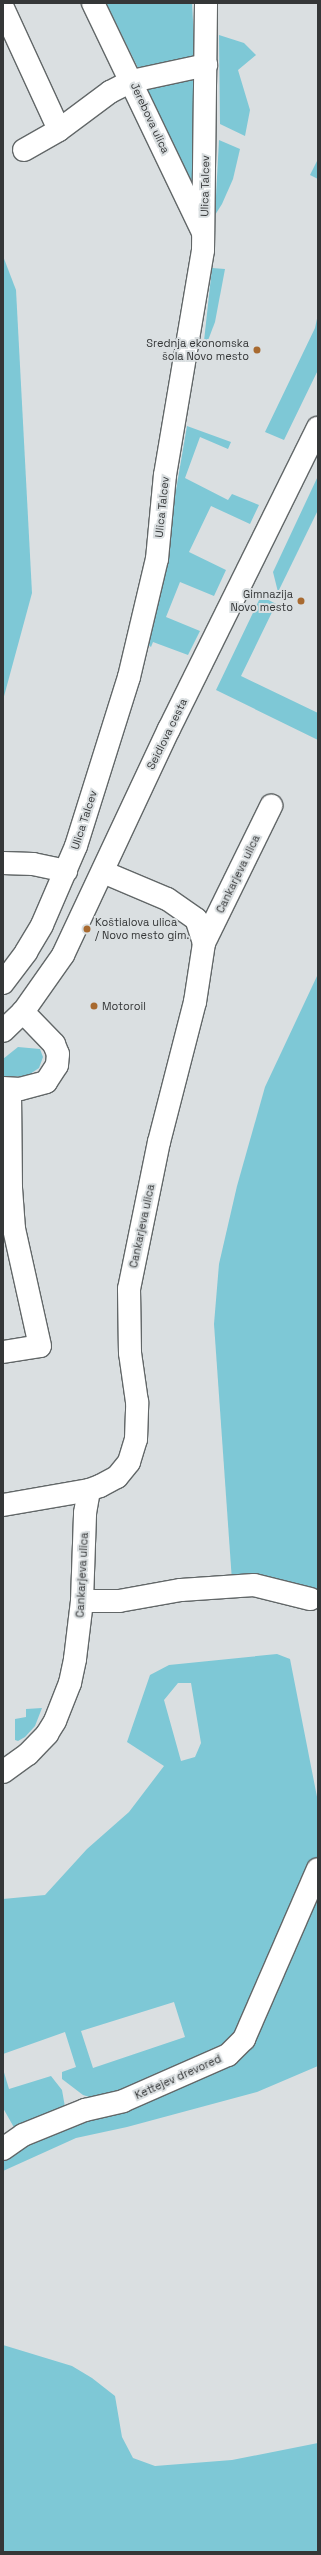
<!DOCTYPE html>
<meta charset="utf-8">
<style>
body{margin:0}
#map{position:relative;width:321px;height:2555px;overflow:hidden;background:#dadfe1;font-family:"Space Grotesk",sans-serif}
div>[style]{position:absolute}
.green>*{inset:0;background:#7ec8d6}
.roads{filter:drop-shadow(1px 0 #626768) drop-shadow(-1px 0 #626768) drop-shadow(0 1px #626768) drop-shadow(0 -1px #626768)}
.minor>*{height:22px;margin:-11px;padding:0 11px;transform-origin:11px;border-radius:11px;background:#fff}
.dots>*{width:11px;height:11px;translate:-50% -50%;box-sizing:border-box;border:2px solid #dadfe1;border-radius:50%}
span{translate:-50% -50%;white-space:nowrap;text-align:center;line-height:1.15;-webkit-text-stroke:4px #dadfe1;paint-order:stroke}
.street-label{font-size:11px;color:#353738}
.poi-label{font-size:11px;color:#353738}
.right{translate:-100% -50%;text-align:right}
.left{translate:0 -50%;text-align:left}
.frame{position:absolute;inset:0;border:4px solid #353738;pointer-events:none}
</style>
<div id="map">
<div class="green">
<i style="clip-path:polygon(106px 3px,192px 3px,195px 59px,139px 70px)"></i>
<i style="clip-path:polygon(219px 35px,244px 43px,256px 55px,238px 70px,250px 110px,245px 136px,220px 124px)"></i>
<i style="clip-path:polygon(194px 77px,192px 193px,147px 90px)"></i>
<i style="clip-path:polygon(219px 140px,240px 149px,233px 179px,222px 204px,215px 215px)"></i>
<i style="clip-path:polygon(318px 159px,318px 179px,310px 175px)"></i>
<i style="clip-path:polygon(3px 256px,16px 290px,32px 593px,3px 700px)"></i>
<i style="clip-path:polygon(212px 268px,225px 269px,215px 322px,207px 343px,204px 341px)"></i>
<i style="clip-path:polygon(318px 314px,318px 370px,284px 440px,265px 432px,315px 328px)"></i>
<i style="clip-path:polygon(187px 426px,231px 442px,228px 449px,200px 437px,185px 478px,228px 500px,232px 494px,259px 505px,250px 524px,211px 506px,189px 552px,226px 570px,214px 596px,180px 582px,166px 617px,200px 631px,188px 655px,153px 642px,151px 647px,145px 642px,160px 583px)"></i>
<i style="clip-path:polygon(318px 476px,318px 510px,278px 592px,273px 572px)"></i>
<i style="clip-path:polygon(261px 596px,276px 604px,241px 676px,318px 713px,318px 740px,216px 690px)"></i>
<i style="clip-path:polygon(318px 974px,318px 1596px,232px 1581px,214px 1324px,219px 1264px,237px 1186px,265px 1087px)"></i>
<i style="clip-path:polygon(18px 1047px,40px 1049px,43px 1057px,39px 1068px,27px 1076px,3px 1077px,3px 1059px)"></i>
<i style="clip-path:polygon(evenodd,277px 1654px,290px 1659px,318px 1802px,318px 1857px,231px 2045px,99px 2100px,83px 2095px,62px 2079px,62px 2072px,76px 2067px,65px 2032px,3px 2054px,3px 1899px,45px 1895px,87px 1849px,129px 1812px,164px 1766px,127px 1742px,150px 1675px,169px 1665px,277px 1654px,178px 1683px,191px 1683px,201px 1743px,195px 1757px,181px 1761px,164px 1700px,178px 1683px,277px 1654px,174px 2002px,185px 2037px,93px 2068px,81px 2031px,174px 2002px)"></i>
<i style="clip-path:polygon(42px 1708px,35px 1726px,25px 1737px,18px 1741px,15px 1740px,15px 1719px,26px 1717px,26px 1709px)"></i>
<i style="clip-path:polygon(318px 1879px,318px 2066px,257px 2092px,127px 2127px,76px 2138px,3px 2171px,3px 2158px,62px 2127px,222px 2065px)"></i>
<i style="clip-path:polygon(3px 2069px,9px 2089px,51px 2076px,62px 2090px,65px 2107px,16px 2131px,3px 2108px)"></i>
<i style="clip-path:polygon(3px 2345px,72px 2366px,92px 2378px,115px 2396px,122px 2437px,133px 2458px,155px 2466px,232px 2460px,318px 2443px,318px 2552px,3px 2552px)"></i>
</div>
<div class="roads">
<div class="minor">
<i style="left:93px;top:3px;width:253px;rotate:64.4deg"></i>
<i style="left:3px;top:8px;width:134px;rotate:65.3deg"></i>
<i style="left:24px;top:150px;width:40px;rotate:-29.7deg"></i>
<i style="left:59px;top:130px;width:64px;rotate:-36.7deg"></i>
<i style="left:110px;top:92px;width:25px;rotate:-27deg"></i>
<i style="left:132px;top:81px;width:76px;rotate:-12.2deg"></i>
<i style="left:3px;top:863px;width:30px;rotate:2deg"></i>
<i style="left:33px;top:864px;width:34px;rotate:12deg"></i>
<i style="left:204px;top:943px;width:153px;rotate:-63.9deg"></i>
<i style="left:3px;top:983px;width:39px;rotate:-53deg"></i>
<i style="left:26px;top:952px;width:31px;rotate:-59deg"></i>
<i style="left:42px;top:925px;width:86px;rotate:-66.7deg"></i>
<i style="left:76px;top:846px;width:177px;rotate:-72.6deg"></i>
<i style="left:129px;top:677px;width:121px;rotate:-76.7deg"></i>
<i style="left:157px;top:559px;width:84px;rotate:-84.6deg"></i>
<i style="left:165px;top:475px;width:228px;rotate:-80.4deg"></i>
<i style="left:203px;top:250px;width:247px;rotate:-89.3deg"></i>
<i style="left:3px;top:1031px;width:28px;rotate:-44deg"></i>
<i style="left:23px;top:1012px;width:70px;rotate:-54.9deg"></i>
<i style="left:63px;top:955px;width:250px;rotate:-64.9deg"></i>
<i style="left:169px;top:729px;width:336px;rotate:-63.7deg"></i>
<i style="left:3px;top:1088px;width:17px;rotate:3deg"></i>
<i style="left:20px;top:1089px;width:27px;rotate:-15deg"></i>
<i style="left:46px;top:1082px;width:20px;rotate:-57deg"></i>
<i style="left:57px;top:1065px;width:11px;rotate:-85deg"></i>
<i style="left:58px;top:1054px;width:11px;rotate:-112deg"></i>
<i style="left:54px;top:1044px;width:45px;rotate:-134.1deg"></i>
<i style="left:3px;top:1352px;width:37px;rotate:-9deg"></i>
<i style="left:40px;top:1346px;width:120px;rotate:-102.5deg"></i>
<i style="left:14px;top:1229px;width:41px;rotate:-94.2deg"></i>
<i style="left:11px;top:1188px;width:99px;rotate:-90.6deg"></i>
<i style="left:3px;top:1505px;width:87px;rotate:-9.9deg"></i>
<i style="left:89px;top:1490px;width:12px;rotate:-20deg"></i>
<i style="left:100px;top:1486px;width:19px;rotate:-28deg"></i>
<i style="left:117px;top:1477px;width:19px;rotate:-51deg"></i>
<i style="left:129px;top:1462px;width:24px;rotate:-73deg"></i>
<i style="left:136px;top:1439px;width:37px;rotate:-88deg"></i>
<i style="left:137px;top:1402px;width:49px;rotate:-98.1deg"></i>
<i style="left:130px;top:1353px;width:64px;rotate:-90.9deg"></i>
<i style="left:129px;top:1289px;width:150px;rotate:-78.5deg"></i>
<i style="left:159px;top:1142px;width:145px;rotate:-75.6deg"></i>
<i style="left:195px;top:1002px;width:60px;rotate:-81.3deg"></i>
<i style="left:204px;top:943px;width:25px;rotate:-108deg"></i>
<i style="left:196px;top:919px;width:35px;rotate:-145deg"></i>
<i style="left:167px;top:899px;width:69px;rotate:-157.1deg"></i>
<i style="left:82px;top:1601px;width:37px"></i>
<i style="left:119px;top:1601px;width:63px;rotate:-10.1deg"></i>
<i style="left:181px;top:1590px;width:73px;rotate:-3.9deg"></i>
<i style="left:254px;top:1585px;width:58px;rotate:14deg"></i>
<i style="left:3px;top:1772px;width:31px;rotate:-36deg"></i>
<i style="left:28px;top:1754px;width:28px;rotate:-46deg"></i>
<i style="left:47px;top:1734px;width:15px;rotate:-58deg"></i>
<i style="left:55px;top:1721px;width:41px;rotate:-68.5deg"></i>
<i style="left:70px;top:1683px;width:25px;rotate:-78deg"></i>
<i style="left:75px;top:1659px;width:58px;rotate:-83.1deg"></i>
<i style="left:82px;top:1601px;width:88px;rotate:-88deg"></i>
<i style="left:85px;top:1513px;width:23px;rotate:-80deg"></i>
<i style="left:3px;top:2149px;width:24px;rotate:-35deg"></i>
<i style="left:23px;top:2135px;width:67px;rotate:-22deg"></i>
<i style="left:85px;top:2110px;width:39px;rotate:-13deg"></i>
<i style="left:123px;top:2101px;width:115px;rotate:-23.7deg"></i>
<i style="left:228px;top:2055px;width:23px;rotate:-45deg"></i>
<i style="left:244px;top:2039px;width:185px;rotate:-66.5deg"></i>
</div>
</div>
<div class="dots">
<i style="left:257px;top:350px;background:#a86a30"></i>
<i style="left:301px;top:601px;background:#a86a30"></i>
<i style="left:87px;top:929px;background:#a86a30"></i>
<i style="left:94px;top:1006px;background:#a86a30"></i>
</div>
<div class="street-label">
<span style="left:150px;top:118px;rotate:65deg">Jerebova ulica</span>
<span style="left:205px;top:186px;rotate:-89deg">Ulica Talcev</span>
<span style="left:162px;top:507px;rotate:-84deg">Ulica Talcev</span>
<span style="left:167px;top:734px;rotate:-64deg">Seidlova cesta</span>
<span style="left:84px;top:820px;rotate:-72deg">Ulica Talcev</span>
<span style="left:238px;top:874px;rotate:-64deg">Cankarjeva ulica</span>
<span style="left:142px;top:1226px;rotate:-78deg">Cankarjeva ulica</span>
<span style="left:82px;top:1575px;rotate:-87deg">Cankarjeva ulica</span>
<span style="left:178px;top:2077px;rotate:-24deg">Kettejev drevored</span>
</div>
<div class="poi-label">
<span class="right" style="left:249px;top:350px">Srednja ekonomska<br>šola Novo mesto</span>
<span class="right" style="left:293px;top:601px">Gimnazija<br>Novo mesto</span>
<span class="left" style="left:95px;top:929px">Koštialova ulica<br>/ Novo mesto gim.</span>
<span class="left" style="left:102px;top:1006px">Motoroil</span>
</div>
<div class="frame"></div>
</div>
